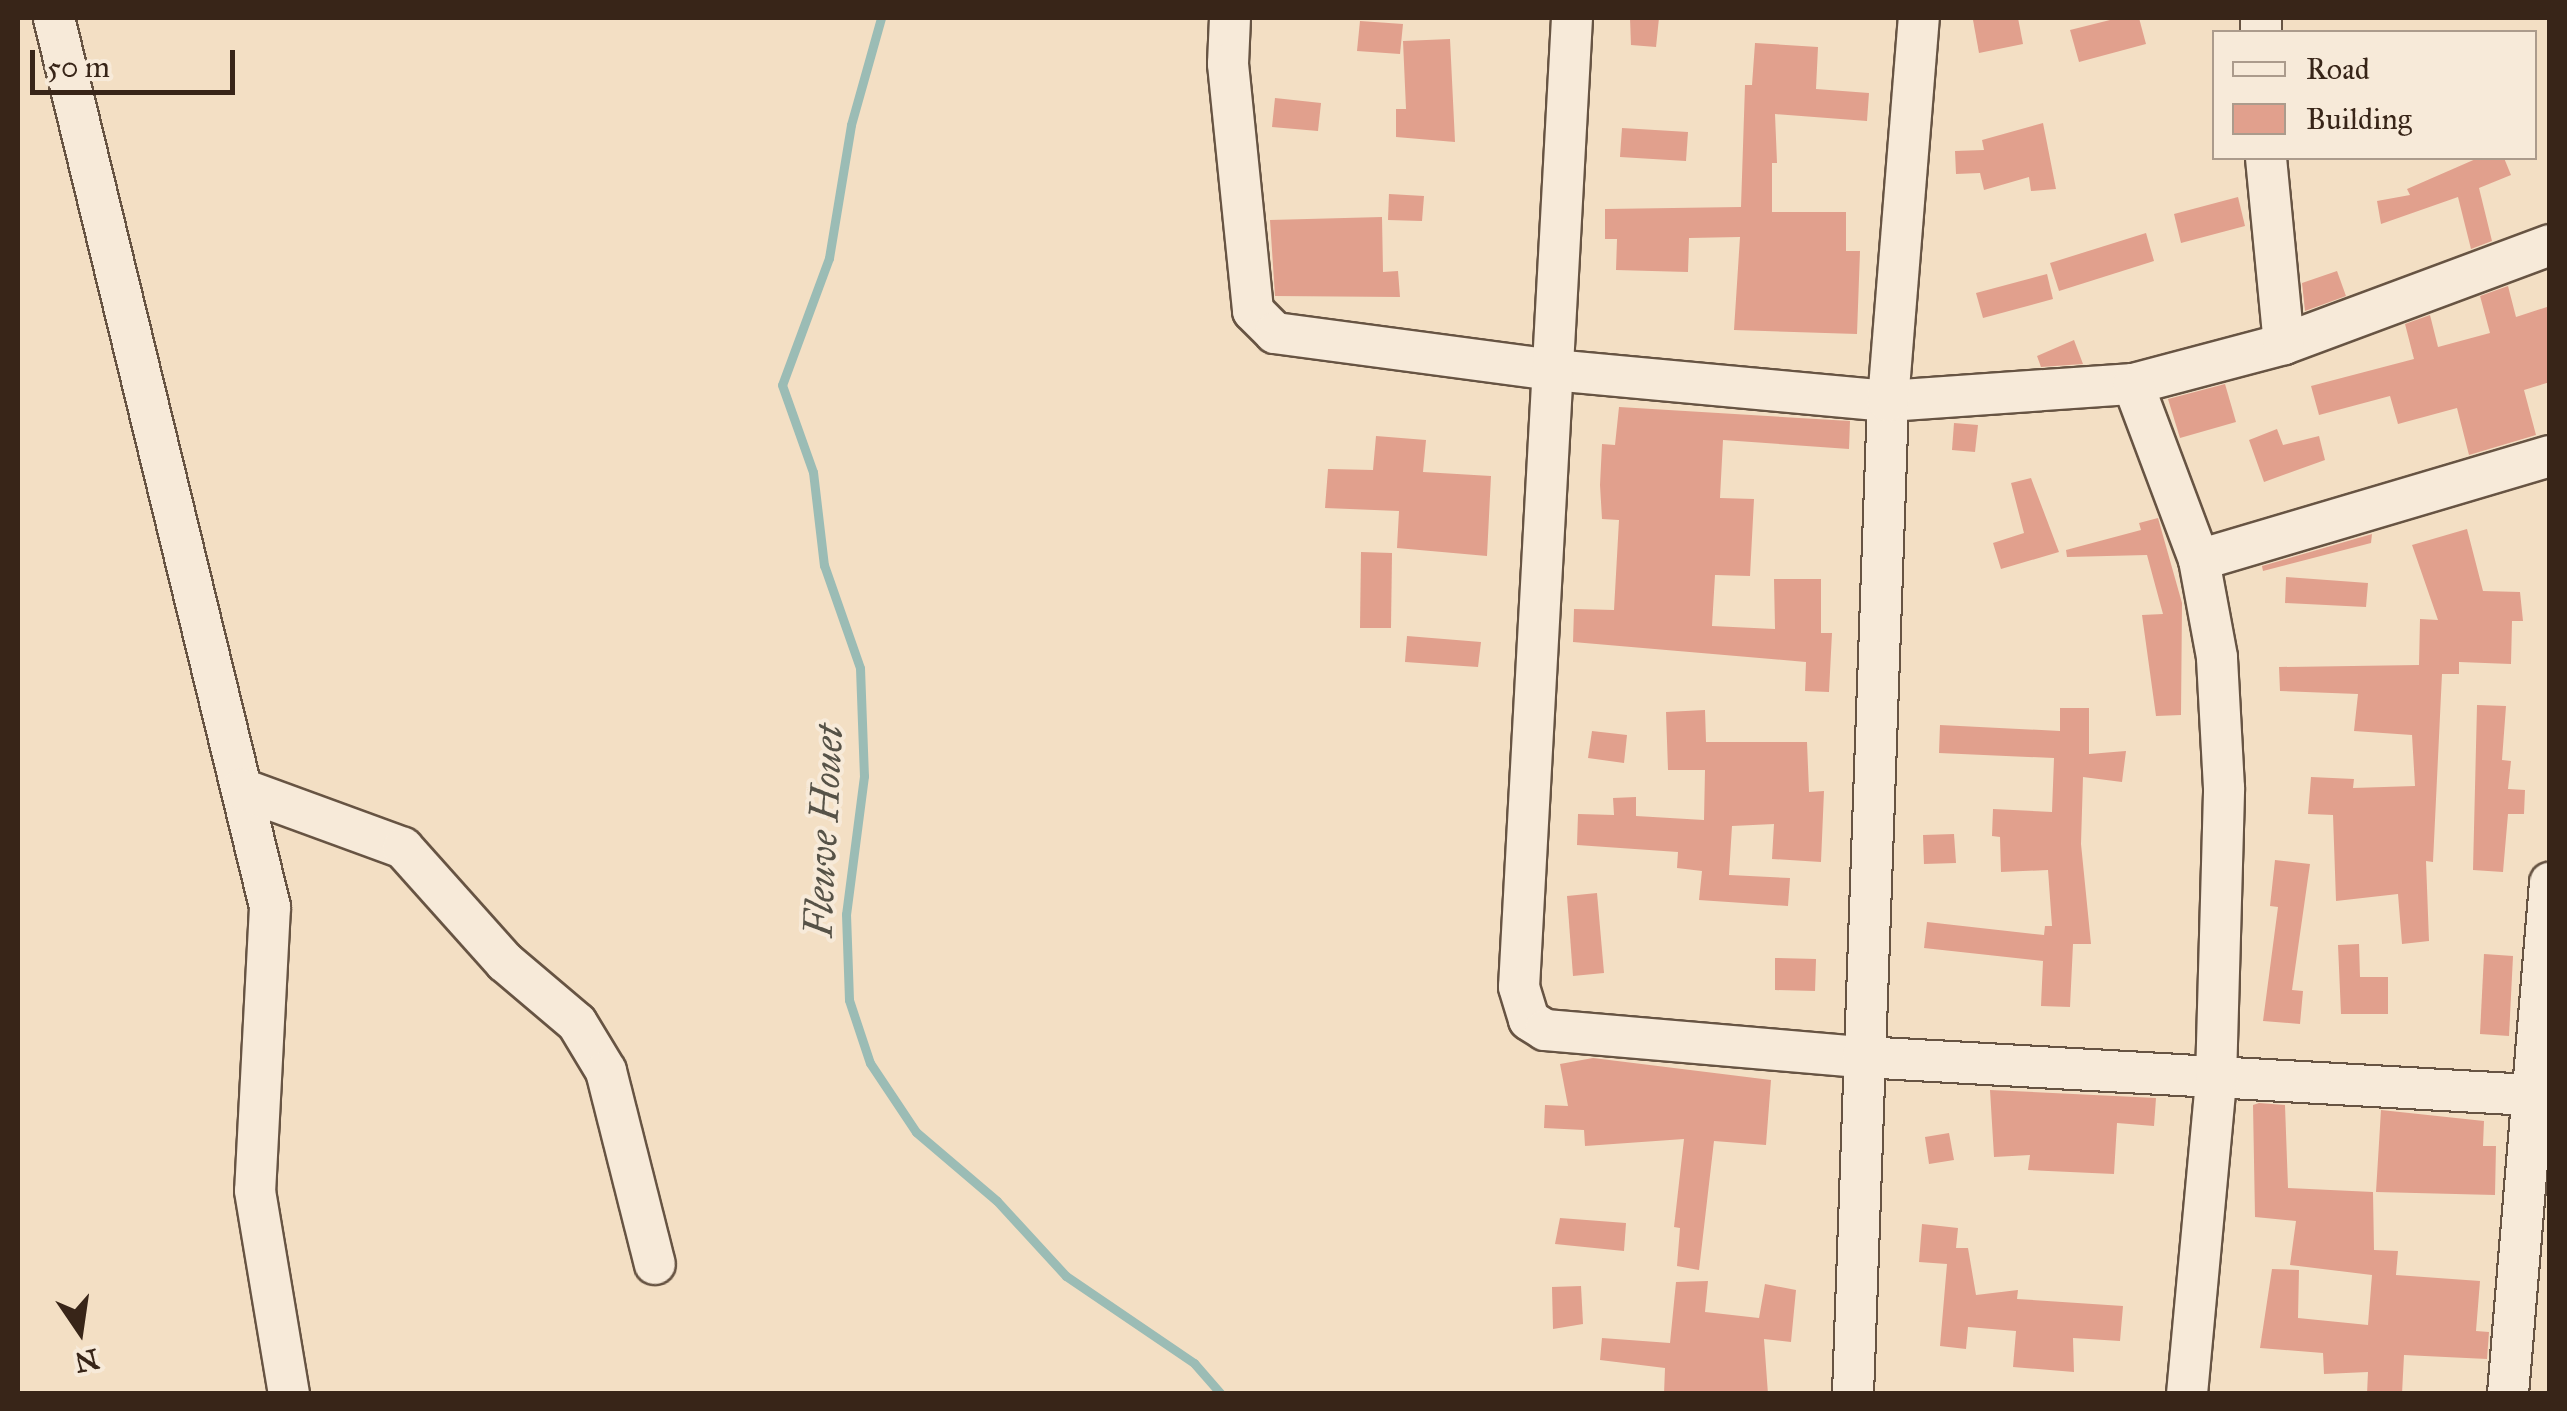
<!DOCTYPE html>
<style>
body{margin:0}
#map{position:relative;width:2567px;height:1411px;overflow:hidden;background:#f3dfc4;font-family:"IM FELL Great Primer",serif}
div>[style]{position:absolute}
.stream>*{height:9px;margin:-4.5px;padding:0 4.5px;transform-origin:4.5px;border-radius:4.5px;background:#9bbcb5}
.building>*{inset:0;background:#e1a08d}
.roads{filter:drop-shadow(2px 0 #675443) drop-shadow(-2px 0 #675443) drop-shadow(0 2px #675443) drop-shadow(0 -2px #675443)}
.minor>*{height:40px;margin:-20px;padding:0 20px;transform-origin:20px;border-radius:20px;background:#f7ead9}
span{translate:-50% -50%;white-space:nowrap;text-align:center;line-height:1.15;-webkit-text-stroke:8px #f7ead9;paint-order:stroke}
.water-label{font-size:40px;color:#565247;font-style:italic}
.frame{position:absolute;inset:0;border:20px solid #382518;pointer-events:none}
.legend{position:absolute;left:2212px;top:30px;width:325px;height:130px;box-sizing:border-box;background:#f7ead9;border:2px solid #ab9b8c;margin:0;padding:12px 18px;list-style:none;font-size:30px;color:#382518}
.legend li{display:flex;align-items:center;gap:20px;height:50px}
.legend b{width:50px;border:2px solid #ab9b8c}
.north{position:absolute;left:30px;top:1281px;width:100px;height:100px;-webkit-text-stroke:8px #f7ead9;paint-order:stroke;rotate:167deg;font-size:28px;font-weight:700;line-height:40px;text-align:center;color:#382518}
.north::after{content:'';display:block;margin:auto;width:35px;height:45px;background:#382518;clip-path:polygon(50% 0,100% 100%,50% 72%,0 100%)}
.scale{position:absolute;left:30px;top:50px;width:205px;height:45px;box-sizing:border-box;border:5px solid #382518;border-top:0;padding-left:12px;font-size:30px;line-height:35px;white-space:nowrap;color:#382518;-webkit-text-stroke:8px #f7ead9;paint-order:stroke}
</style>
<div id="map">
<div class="stream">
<i style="left:881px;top:18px;width:111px;rotate:105.7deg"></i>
<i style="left:851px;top:125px;width:135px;rotate:99.4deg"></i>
<i style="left:829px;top:258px;width:135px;rotate:110.3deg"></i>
<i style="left:782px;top:385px;width:92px;rotate:70.4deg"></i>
<i style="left:813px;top:472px;width:94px;rotate:83.3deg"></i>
<i style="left:824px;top:565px;width:109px;rotate:70.7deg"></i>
<i style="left:860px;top:668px;width:108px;rotate:87.9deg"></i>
<i style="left:864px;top:776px;width:139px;rotate:97.4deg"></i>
<i style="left:846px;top:914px;width:86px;rotate:88deg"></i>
<i style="left:849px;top:1000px;width:66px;rotate:71.6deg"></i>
<i style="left:870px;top:1063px;width:83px;rotate:56.3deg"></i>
<i style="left:916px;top:1132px;width:106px;rotate:40.4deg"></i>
<i style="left:997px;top:1201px;width:102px;rotate:47.4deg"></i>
<i style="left:1066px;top:1276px;width:155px;rotate:34.2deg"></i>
<i style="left:1194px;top:1363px;width:41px;rotate:48.9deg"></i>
</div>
<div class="building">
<i style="clip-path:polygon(1630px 18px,1659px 18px,1656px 47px,1631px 45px)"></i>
<i style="clip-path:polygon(2018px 18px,2023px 44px,1979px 53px,1973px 20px)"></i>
<i style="clip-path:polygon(2118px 18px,2139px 18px,2146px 44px,2079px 62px,2070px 30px)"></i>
<i style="clip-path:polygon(1360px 21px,1403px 24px,1400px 54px,1357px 51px)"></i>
<i style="clip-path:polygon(1450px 39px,1455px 142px,1396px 137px,1396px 109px,1406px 109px,1403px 41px)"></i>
<i style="clip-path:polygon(1755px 43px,1818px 47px,1816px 89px,1869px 93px,1867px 121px,1775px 114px,1777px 163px,1772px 163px,1772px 212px,1846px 212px,1846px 251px,1860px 251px,1857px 334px,1734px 330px,1740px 237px,1689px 238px,1688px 272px,1616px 270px,1617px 239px,1605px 239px,1605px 209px,1741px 207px,1745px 85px,1752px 85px)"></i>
<i style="clip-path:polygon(1275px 98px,1321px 103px,1318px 131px,1272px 127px)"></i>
<i style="clip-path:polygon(2043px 123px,2056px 189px,2031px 191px,2029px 177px,1984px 190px,1980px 173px,1956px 174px,1955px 151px,1984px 150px,1982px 140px)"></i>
<i style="clip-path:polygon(1622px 128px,1688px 132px,1686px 161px,1620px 157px)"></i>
<i style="clip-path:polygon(2478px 158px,2504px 158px,2511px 175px,2479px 188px,2492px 241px,2471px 249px,2458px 197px,2381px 224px,2377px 201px,2410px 195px,2407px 189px)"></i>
<i style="clip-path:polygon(1389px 194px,1424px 196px,1422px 221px,1388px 220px)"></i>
<i style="clip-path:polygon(2238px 197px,2245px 226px,2181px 243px,2174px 214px)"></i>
<i style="clip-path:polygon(1382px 217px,1383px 272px,1398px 271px,1400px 297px,1275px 296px,1270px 220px)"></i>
<i style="clip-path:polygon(2146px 233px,2154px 261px,2059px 291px,2050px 263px)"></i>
<i style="clip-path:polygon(2337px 271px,2346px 296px,2305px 311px,2302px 283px)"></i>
<i style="clip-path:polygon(2047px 274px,2053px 299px,1983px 318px,1976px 293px)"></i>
<i style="clip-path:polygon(2508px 286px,2516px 317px,2550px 306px,2550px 382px,2524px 390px,2536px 435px,2469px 455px,2457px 408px,2398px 424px,2390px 396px,2319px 415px,2311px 386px,2414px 359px,2405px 324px,2430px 315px,2438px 347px,2490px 333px,2480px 296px)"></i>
<i style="clip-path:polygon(2074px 340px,2083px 364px,2041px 367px,2037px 356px)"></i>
<i style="clip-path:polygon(2225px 384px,2236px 422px,2180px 438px,2168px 399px)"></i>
<i style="clip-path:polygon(1619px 407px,1850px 421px,1849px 449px,1723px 440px,1720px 498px,1754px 499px,1750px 576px,1715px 575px,1712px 626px,1775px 629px,1774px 579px,1821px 579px,1821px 633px,1832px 633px,1829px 692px,1805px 691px,1806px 662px,1573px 642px,1574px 609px,1614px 610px,1619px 520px,1602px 519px,1600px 485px,1602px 444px,1615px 445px)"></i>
<i style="clip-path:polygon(1954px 423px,1978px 425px,1975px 452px,1952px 450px)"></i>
<i style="clip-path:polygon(2277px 429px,2283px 445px,2319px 436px,2325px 460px,2264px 482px,2249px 440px)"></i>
<i style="clip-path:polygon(1376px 436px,1426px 440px,1423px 472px,1491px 476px,1487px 556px,1397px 548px,1399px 511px,1325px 508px,1328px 469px,1373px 470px)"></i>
<i style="clip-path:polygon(2031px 478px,2059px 552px,2001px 569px,1993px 543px,2024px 533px,2011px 483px)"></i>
<i style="clip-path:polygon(2158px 518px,2182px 603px,2181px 715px,2156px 716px,2142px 615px,2163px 614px,2147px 555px,2067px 557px,2066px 550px,2141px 530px,2139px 523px)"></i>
<i style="clip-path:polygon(2467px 529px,2483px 591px,2520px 592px,2523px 621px,2512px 621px,2511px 664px,2459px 662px,2459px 674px,2442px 674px,2433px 862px,2426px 861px,2429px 941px,2402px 944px,2398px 894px,2336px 901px,2333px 815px,2308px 814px,2311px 777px,2354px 779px,2353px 788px,2415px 786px,2412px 735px,2354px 731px,2358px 694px,2280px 691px,2279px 667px,2419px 665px,2420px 619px,2438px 620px,2412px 545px)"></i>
<i style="clip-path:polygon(2372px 534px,2371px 543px,2263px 571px,2262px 566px)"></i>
<i style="clip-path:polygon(1361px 552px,1392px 553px,1391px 628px,1360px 628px)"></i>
<i style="clip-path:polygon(2286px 577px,2368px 583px,2366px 607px,2285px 603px)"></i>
<i style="clip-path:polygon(1407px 636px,1481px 642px,1478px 667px,1405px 662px)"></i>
<i style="clip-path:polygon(2477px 705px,2506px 706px,2502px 760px,2511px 761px,2508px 789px,2525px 790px,2524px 814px,2508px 814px,2503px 872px,2473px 870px)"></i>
<i style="clip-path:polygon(2060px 708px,2089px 708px,2089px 754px,2126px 751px,2122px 782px,2083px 777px,2081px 844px,2091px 944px,2073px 944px,2070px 1007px,2041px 1006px,2043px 961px,1924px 948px,1927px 922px,2044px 935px,2045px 926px,2052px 926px,2048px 870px,2001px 872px,2000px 837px,1992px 836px,1993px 809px,2052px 812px,2054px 758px,1939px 753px,1940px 725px,2060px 731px)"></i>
<i style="clip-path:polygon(1705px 710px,1706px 742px,1807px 742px,1809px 792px,1824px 791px,1821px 862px,1772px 859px,1774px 824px,1732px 826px,1729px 875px,1790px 878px,1788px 906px,1699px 900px,1702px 871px,1677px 868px,1678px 852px,1577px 845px,1578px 814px,1614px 815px,1613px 798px,1636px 797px,1636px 816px,1704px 820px,1705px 770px,1668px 770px,1666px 712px)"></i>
<i style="clip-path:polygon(1592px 731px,1627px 735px,1624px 763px,1588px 758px)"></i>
<i style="clip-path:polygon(1954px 834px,1956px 863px,1924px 864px,1923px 835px)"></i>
<i style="clip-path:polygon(2275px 860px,2310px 864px,2292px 990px,2303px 991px,2300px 1024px,2263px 1021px,2278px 907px,2270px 906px)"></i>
<i style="clip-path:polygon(1597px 893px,1604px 973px,1573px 976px,1567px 896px)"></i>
<i style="clip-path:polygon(2359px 944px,2360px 977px,2388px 977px,2388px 1014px,2341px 1014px,2338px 945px)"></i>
<i style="clip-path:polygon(2484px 954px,2513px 956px,2509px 1036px,2480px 1034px)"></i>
<i style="clip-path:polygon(1775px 958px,1816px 959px,1815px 991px,1775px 990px)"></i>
<i style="clip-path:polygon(1593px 1058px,1771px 1080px,1766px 1145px,1714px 1141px,1699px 1270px,1677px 1266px,1680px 1228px,1674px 1227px,1684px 1139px,1585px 1146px,1584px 1130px,1544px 1128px,1545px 1105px,1568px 1106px,1560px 1064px)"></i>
<i style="clip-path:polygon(1990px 1090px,2156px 1098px,2154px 1126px,2117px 1123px,2114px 1174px,2028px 1170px,2030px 1155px,1994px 1157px)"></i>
<i style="clip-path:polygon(2259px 1103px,2285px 1105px,2288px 1188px,2373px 1192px,2374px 1250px,2398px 1251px,2396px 1275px,2480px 1281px,2476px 1331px,2489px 1332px,2487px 1359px,2404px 1355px,2402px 1394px,2367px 1394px,2368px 1372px,2324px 1374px,2323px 1353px,2260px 1348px,2272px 1269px,2299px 1270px,2298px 1318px,2368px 1325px,2372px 1275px,2290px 1265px,2296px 1221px,2255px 1217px,2253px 1105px)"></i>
<i style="clip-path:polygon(2381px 1110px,2484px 1121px,2483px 1146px,2496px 1146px,2495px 1195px,2376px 1192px)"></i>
<i style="clip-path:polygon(1949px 1133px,1954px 1160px,1929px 1164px,1925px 1137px)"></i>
<i style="clip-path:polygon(1560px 1218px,1626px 1223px,1624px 1251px,1555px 1244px)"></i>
<i style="clip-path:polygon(1922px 1224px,1958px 1228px,1956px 1248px,1968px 1248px,1976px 1295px,2018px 1290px,2017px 1299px,2123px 1306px,2120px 1341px,2073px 1338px,2074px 1372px,2013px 1367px,2016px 1331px,1968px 1327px,1966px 1349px,1940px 1346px,1947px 1264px,1919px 1262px)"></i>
<i style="clip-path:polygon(1708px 1281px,1705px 1312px,1759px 1318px,1765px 1284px,1796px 1290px,1791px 1342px,1764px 1339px,1768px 1394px,1664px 1394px,1665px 1368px,1600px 1360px,1602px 1338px,1670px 1343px,1676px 1282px)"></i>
<i style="clip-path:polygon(1581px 1286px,1583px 1324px,1553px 1329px,1552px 1287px)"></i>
</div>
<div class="roads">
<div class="minor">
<i style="left:54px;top:18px;width:915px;rotate:76.34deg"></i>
<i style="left:270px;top:907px;width:284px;rotate:93deg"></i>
<i style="left:255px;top:1191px;width:206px;rotate:80.5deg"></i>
<i style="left:1230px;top:18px;width:46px;rotate:92.5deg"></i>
<i style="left:1228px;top:64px;width:248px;rotate:84.2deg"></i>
<i style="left:1253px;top:311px;width:31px;rotate:45deg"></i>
<i style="left:1275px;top:333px;width:280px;rotate:7.6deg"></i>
<i style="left:1553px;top:370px;width:336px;rotate:5.3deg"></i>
<i style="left:1888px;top:401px;width:246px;rotate:-4deg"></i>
<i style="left:2133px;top:384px;width:156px;rotate:-14.8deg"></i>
<i style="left:2284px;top:344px;width:284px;rotate:-20.4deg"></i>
<i style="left:1572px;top:18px;width:970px;rotate:93.13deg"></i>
<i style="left:1519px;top:987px;width:34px;rotate:73deg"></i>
<i style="left:1529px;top:1020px;width:19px;rotate:32deg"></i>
<i style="left:1545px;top:1030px;width:319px;rotate:4.9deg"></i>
<i style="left:1863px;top:1057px;width:668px;rotate:3.26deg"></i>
<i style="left:2261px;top:32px;width:14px;rotate:-90deg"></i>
<i style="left:2266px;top:158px;width:187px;rotate:84.5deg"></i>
<i style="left:2133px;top:384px;width:188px;rotate:69.4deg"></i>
<i style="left:2199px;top:560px;width:366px;rotate:-16.5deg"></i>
<i style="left:242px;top:789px;width:171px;rotate:20.1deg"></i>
<i style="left:403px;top:848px;width:153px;rotate:48.2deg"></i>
<i style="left:505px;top:962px;width:94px;rotate:40.3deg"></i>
<i style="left:577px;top:1023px;width:56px;rotate:58.9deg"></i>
<i style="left:606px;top:1071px;width:199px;rotate:75.8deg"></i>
<i style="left:1853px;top:1394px;width:994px;rotate:-87.98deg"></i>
<i style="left:1888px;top:401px;width:384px;rotate:-85.4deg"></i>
<i style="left:2187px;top:1394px;width:316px;rotate:-84.7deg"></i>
<i style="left:2216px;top:1079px;width:291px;rotate:-88.4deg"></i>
<i style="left:2224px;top:788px;width:131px;rotate:-93.1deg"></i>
<i style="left:2217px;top:657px;width:99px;rotate:-100.5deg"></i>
<i style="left:2508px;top:1394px;width:513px;rotate:-85.3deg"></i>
</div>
</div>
<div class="water-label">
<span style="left:824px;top:831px;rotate:-87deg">Fleuve Houet</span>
</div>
<div class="frame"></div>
<ul class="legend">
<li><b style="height:12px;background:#f7ead9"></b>Road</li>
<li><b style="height:28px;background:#e1a08d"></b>Building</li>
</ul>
<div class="north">N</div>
<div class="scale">50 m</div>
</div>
